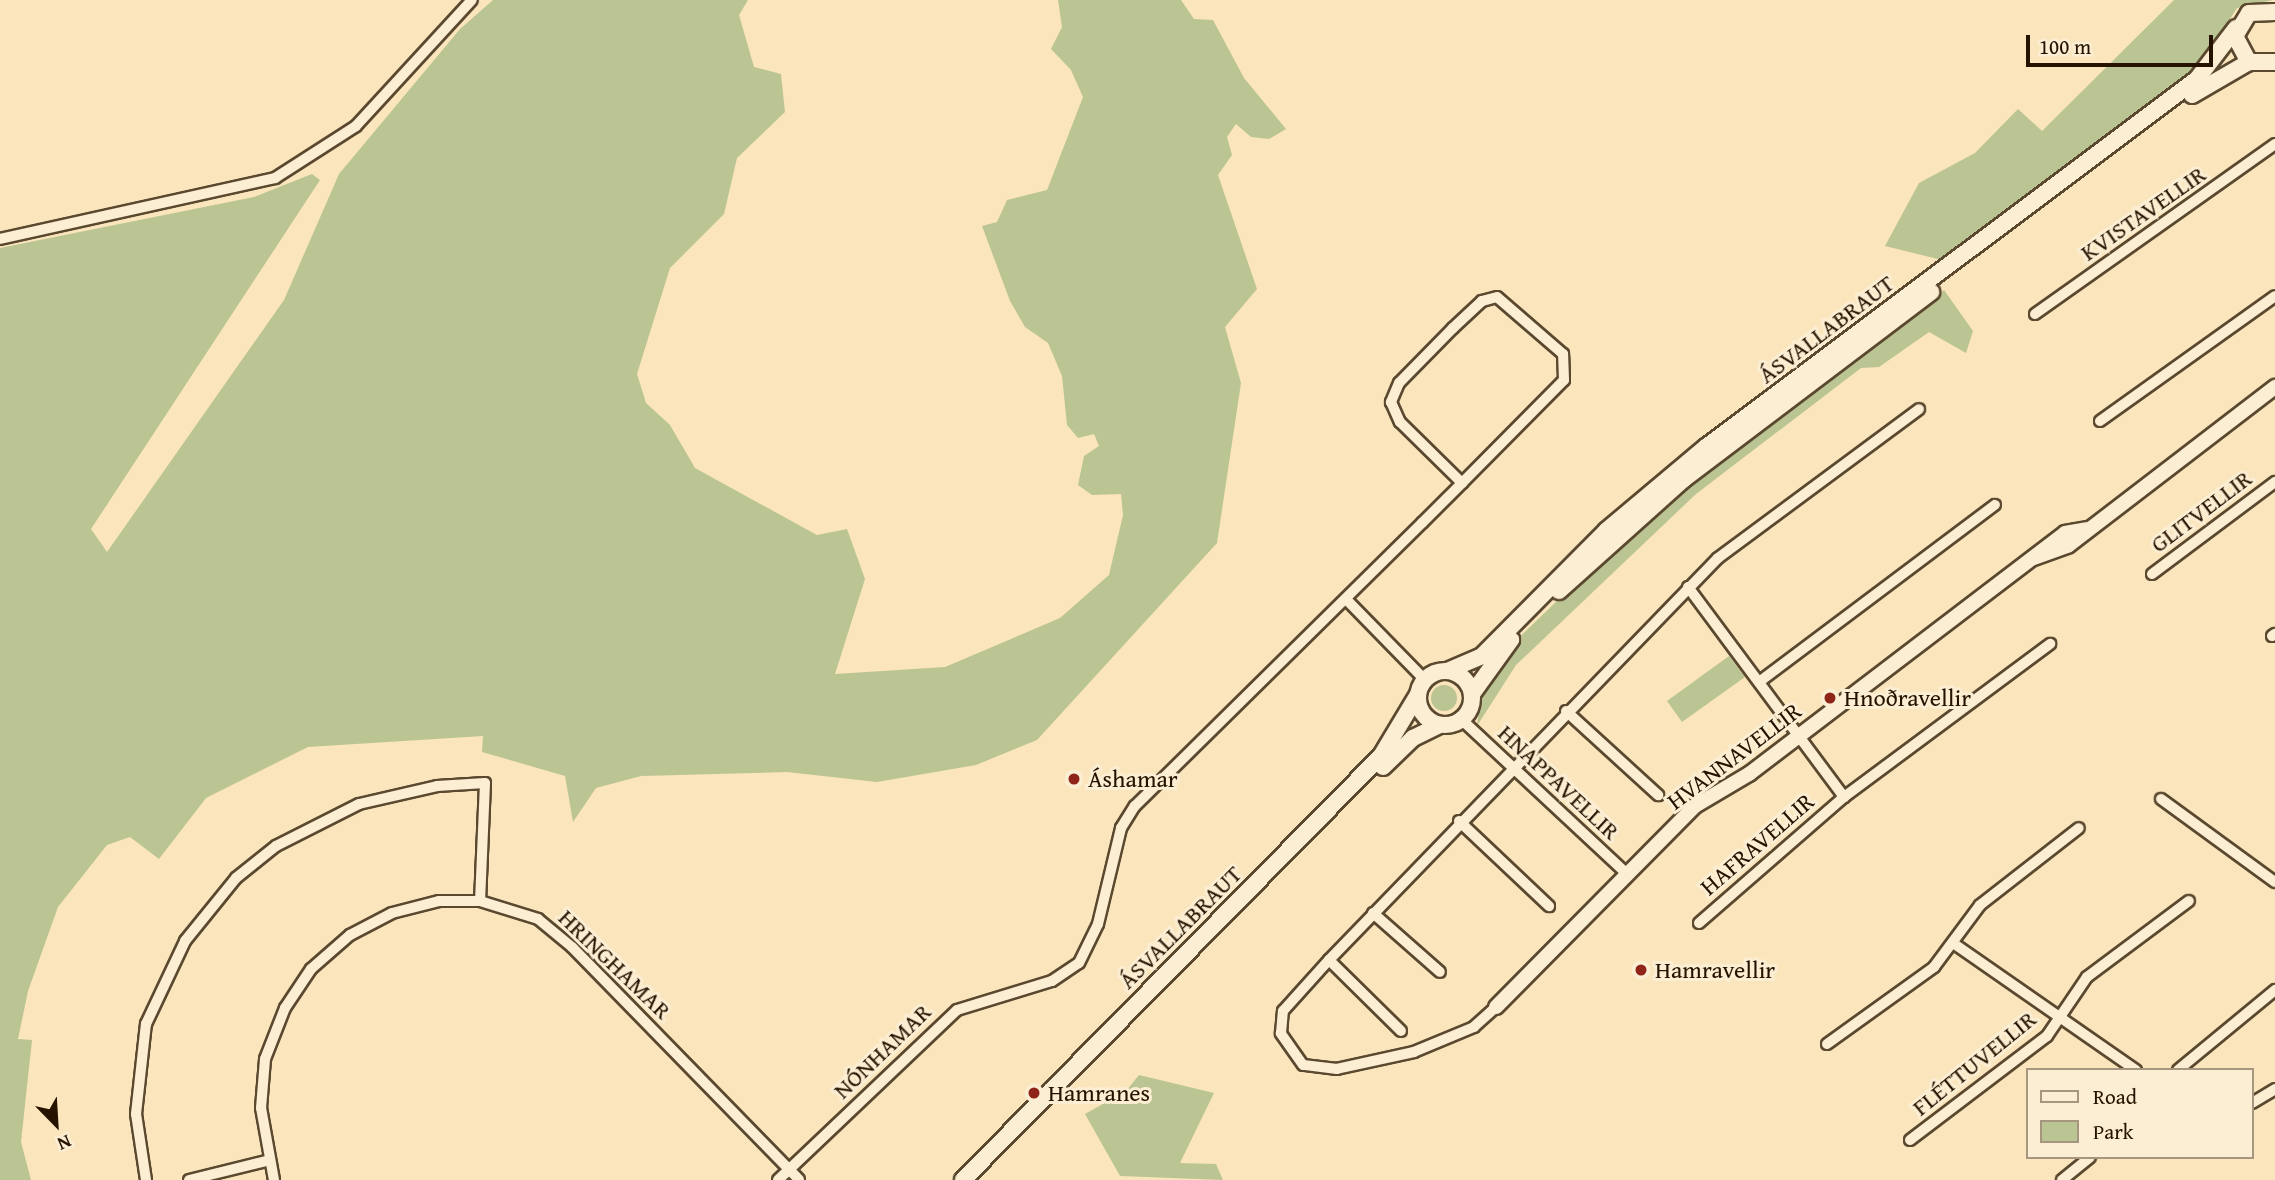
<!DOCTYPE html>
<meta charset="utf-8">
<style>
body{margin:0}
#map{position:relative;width:2275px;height:1180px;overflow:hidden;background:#fae5bc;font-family:"Gentium Book Plus",serif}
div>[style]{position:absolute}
.green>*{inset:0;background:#bbc593}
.round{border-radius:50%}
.roads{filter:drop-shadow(2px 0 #5a482f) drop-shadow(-2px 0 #5a482f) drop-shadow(0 2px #5a482f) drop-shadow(0 -2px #5a482f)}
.minor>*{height:10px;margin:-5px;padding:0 5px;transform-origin:5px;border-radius:5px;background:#fceed3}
.tertiary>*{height:14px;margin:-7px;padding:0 7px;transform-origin:7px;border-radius:7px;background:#fceed3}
.secondary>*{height:16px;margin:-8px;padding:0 8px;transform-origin:8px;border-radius:8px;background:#fceed3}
.secondary>.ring{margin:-8px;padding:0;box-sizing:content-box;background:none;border:16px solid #fceed3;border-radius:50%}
.dots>*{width:19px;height:19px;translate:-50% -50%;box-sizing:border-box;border:4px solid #fceed3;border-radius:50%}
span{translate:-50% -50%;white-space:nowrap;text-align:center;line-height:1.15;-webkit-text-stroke:6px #fceed3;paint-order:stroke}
.street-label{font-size:24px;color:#251300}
.poi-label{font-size:24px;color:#251300}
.left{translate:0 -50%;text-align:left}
.legend{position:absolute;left:2026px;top:1068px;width:228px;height:91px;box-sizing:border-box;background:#fceed3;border:2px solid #a6967f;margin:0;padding:9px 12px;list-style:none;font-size:21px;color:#251300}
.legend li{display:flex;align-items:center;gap:14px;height:35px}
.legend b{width:35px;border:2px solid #a6967f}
.north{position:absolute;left:21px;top:1089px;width:70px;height:70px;-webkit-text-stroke:5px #fceed3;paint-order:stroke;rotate:156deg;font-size:19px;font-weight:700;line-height:28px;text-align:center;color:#251300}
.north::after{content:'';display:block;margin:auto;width:24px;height:32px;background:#251300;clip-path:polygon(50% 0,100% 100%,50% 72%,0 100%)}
.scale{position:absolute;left:2026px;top:35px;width:187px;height:32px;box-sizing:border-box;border:4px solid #251300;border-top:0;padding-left:9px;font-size:21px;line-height:24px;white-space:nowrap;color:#251300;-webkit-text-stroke:5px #fceed3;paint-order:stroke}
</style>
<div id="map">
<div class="green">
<i style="clip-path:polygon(493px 0,748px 0,739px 15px,754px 67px,781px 74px,785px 112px,737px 158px,724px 214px,670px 268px,637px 374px,646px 403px,670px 425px,695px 468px,817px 535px,847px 529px,865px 579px,835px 674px,945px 667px,1060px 618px,1109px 575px,1123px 515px,1121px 494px,1092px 495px,1078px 485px,1084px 456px,1099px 446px,1094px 434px,1078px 438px,1067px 425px,1062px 376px,1048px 343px,1025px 327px,1010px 301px,982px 226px,997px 222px,1007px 200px,1047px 190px,1083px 97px,1071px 70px,1051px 49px,1062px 27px,1058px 0,1181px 0,1194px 19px,1213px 20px,1244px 78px,1286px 129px,1269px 139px,1251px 137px,1236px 124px,1227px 137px,1232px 155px,1218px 175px,1257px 289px,1225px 327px,1241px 383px,1217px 543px,1037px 740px,976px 765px,877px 782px,787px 772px,641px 776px,596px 788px,573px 822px,565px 776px,482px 752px,483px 736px,308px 747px,206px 798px,159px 859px,130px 837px,107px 845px,58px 907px,28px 991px,18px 1039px,32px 1040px,21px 1142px,31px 1180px,0 1180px,0 248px,254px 197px,312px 174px,320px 180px,91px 529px,107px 552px,284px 300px,339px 174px,460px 29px)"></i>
<i style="clip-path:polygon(2174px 0,2273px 0,2237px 8px,2196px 72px,1946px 261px,1885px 246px,1919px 183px,1975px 153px,2018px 109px,2042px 131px)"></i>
<i style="clip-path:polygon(1944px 290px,1973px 331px,1966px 353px,1929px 332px,1879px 367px,1861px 368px,1696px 494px,1516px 665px,1477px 726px,1481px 691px,1504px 652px,1639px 522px)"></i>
<i style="clip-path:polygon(1729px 656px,1745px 677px,1682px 722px,1667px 701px)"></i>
<i class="round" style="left:1431px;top:685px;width:26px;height:26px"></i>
<i style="clip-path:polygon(1139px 1075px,1214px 1093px,1180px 1163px,1216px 1164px,1223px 1180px,1120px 1176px,1085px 1114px,1126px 1091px)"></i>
</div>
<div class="roads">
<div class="minor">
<i style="left:0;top:239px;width:282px;rotate:-12.5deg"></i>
<i style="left:275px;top:178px;width:96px;rotate:-32.7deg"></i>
<i style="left:356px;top:126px;width:171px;rotate:-47.4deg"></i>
<i style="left:2035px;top:314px;width:294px;rotate:-35.3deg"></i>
<i style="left:2100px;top:421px;width:215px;rotate:-35.5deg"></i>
<i style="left:2152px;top:574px;width:154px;rotate:-36.8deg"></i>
<i style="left:1688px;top:587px;width:262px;rotate:53.4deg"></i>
<i style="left:1346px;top:599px;width:113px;rotate:45.7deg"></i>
<i style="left:2272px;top:636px;width:4px;rotate:-34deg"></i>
<i style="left:1759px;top:682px;width:295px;rotate:-36.9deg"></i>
<i style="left:1566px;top:711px;width:125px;rotate:42.4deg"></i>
<i style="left:1462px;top:720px;width:227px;rotate:43deg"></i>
<i style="left:2161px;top:799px;width:141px;rotate:36.1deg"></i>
<i style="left:1459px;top:821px;width:124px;rotate:43.4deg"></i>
<i style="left:1373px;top:913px;width:89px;rotate:41.4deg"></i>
<i style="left:1699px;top:923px;width:192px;rotate:-41deg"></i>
<i style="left:1844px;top:797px;width:257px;rotate:-36.6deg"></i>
<i style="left:1953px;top:943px;width:223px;rotate:34.8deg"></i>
<i style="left:1329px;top:960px;width:101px;rotate:44.6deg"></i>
<i style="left:1496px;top:1007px;width:30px;rotate:138deg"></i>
<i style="left:1474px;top:1027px;width:65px;rotate:157.4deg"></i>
<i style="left:1414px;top:1052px;width:79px;rotate:167.6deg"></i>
<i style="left:1337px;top:1069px;width:34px;rotate:-173deg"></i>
<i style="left:1303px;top:1065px;width:39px;rotate:-125deg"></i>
<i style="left:1281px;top:1033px;width:22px;rotate:-85deg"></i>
<i style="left:1283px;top:1011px;width:69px;rotate:-48deg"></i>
<i style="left:1329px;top:960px;width:559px;rotate:-45.94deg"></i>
<i style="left:1718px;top:558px;width:250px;rotate:-36.5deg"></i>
<i style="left:1827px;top:1044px;width:132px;rotate:-35.7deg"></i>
<i style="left:1934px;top:967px;width:77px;rotate:-53.4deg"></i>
<i style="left:1980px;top:905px;width:125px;rotate:-37.9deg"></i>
<i style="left:2178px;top:1070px;width:126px;rotate:-39.5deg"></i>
<i style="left:2252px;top:1103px;width:27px;rotate:-31deg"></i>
<i style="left:1910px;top:1140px;width:172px;rotate:-37.2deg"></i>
<i style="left:2047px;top:1036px;width:71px;rotate:-55.9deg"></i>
<i style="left:2087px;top:977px;width:127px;rotate:-36.7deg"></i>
<i style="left:146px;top:1180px;width:67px;rotate:-98.6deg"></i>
<i style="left:136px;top:1114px;width:91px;rotate:-83.7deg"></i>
<i style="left:146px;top:1024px;width:92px;rotate:-64.8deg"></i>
<i style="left:185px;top:941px;width:81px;rotate:-51deg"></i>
<i style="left:236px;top:878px;width:51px;rotate:-38.7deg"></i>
<i style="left:276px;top:846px;width:93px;rotate:-26.8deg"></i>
<i style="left:359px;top:804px;width:80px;rotate:-13deg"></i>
<i style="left:437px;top:786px;width:48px;rotate:-3.6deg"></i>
<i style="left:485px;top:783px;width:118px;rotate:92.4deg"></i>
<i style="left:189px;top:1180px;width:79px;rotate:-13.9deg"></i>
<i style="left:274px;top:1180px;width:73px;rotate:-100.2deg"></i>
<i style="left:261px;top:1108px;width:49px;rotate:-85.3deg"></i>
<i style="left:265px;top:1059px;width:55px;rotate:-68.6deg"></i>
<i style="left:285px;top:1008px;width:47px;rotate:-56.3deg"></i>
<i style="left:311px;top:969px;width:52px;rotate:-41.1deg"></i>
<i style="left:350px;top:935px;width:47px;rotate:-27.6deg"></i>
<i style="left:392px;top:913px;width:49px;rotate:-14.3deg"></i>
<i style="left:439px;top:901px;width:41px"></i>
<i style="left:480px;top:901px;width:61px;rotate:17.2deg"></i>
<i style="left:538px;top:919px;width:44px;rotate:39.5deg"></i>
<i style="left:572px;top:947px;width:325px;rotate:45.7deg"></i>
<i style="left:778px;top:1180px;width:247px;rotate:-43.5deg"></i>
<i style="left:957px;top:1010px;width:99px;rotate:-17deg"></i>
<i style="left:1052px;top:981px;width:32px;rotate:-34deg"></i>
<i style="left:1079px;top:963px;width:43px;rotate:-64deg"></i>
<i style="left:1098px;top:924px;width:99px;rotate:-76.5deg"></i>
<i style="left:1121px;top:828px;width:26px;rotate:-58deg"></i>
<i style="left:1135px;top:806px;width:403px;rotate:-44.6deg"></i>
<i style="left:1422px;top:523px;width:57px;rotate:-45deg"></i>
<i style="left:1462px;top:483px;width:145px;rotate:-45.3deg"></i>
<i style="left:1564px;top:380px;width:26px;rotate:-92deg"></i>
<i style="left:1563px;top:354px;width:87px;rotate:-139.2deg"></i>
<i style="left:1497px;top:297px;width:16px;rotate:165deg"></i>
<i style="left:1482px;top:301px;width:40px;rotate:137deg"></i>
<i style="left:1453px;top:328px;width:77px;rotate:134.5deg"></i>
<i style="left:1399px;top:383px;width:21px;rotate:113deg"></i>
<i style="left:1391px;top:402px;width:22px;rotate:66deg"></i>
<i style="left:1400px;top:422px;width:87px;rotate:44.5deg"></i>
<i style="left:2062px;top:1180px;width:36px;rotate:-39deg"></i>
</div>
<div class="tertiary">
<i style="left:2034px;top:558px;width:37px;rotate:-20deg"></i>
<i style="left:2069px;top:545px;width:260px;rotate:-37.5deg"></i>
<i style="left:1496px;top:1007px;width:283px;rotate:-45.3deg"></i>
<i style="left:1695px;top:806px;width:63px;rotate:-30.7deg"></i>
<i style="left:1749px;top:774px;width:397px;rotate:-37.3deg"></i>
<i style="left:2065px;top:533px;width:22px;rotate:-10deg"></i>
</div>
<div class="secondary">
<i style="left:2275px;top:12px;width:26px;rotate:178deg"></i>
<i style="left:2249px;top:13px;width:27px;rotate:121deg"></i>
<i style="left:2235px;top:36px;width:30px;rotate:62deg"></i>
<i style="left:2249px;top:62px;width:26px"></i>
<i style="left:2192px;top:95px;width:66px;rotate:-30.1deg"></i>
<i style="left:1559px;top:591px;width:168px;rotate:-41.9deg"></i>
<i style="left:1684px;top:479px;width:310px;rotate:-37.1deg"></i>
<i class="ring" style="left:1418px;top:671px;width:38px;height:38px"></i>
<i style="left:1447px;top:671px;width:38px;rotate:-23deg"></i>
<i style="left:1482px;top:656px;width:177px;rotate:-45.2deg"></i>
<i style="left:1607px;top:530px;width:129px;rotate:-40deg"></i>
<i style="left:1706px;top:447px;width:614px;rotate:-36.85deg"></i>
<i style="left:2197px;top:79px;width:64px;rotate:-52.6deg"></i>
<i style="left:1472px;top:694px;width:67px;rotate:-54.2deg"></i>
<i style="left:1383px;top:767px;width:42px;rotate:-44deg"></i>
<i style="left:1413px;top:738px;width:30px;rotate:-26deg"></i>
<i style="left:963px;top:1180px;width:595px;rotate:-45.41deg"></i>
<i style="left:1381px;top:756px;width:70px;rotate:-59deg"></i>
</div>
</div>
<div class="dots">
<i style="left:1830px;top:698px;background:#8f2418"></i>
<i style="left:1074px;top:779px;background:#8f2418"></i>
<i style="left:1641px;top:970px;background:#8f2418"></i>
<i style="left:1034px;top:1093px;background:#8f2418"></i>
</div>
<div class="street-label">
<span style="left:2143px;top:213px;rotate:-35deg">KVISTAVELLIR</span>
<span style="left:1826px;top:329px;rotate:-37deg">ÁSVALLABRAUT</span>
<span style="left:2201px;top:511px;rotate:-37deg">GLITVELLIR</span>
<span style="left:1734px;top:756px;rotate:-37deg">HVANNAVELLIR</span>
<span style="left:1559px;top:782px;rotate:43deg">HNAPPAVELLIR</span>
<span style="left:1757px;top:844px;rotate:-41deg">HAFRAVELLIR</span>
<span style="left:1180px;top:927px;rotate:-45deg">ÁSVALLABRAUT</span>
<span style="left:615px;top:964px;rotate:44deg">HRINGHAMAR</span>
<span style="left:882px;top:1051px;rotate:-44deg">NÓNHAMAR</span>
<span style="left:1974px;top:1063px;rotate:-39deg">FLÉTTUVELLIR</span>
</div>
<div class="poi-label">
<span class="left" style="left:1844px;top:698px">Hnoðravellir</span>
<span class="left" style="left:1088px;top:779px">Áshamar</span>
<span class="left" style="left:1655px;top:970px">Hamravellir</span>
<span class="left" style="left:1048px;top:1093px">Hamranes</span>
</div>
<ul class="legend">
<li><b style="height:9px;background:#fceed3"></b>Road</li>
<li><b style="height:19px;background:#bbc593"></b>Park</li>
</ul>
<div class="north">N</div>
<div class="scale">100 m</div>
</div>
